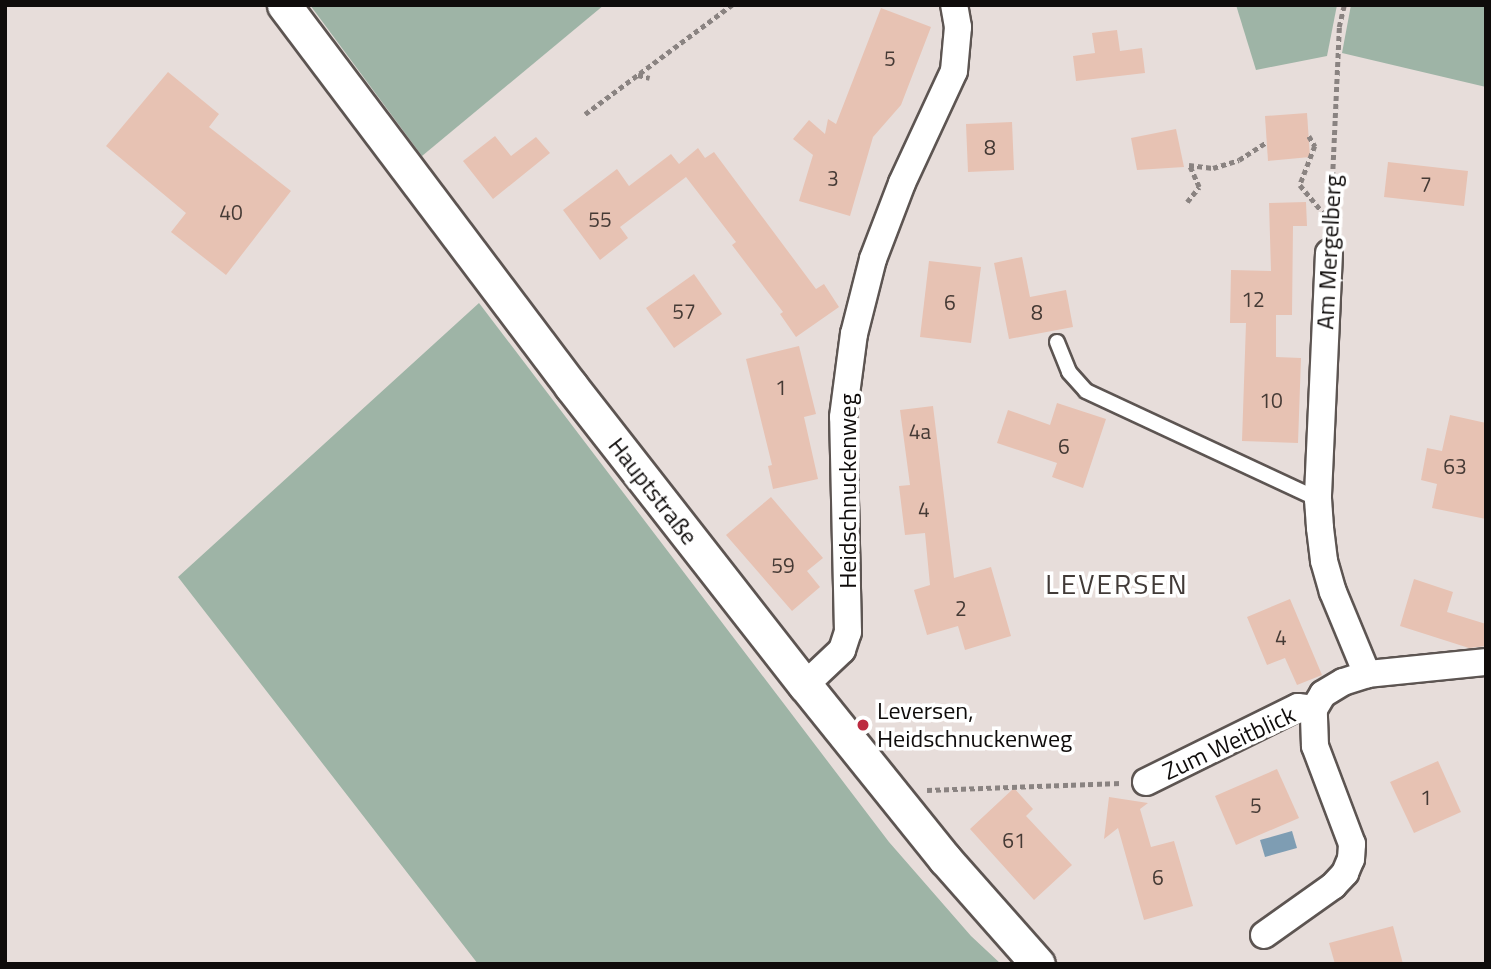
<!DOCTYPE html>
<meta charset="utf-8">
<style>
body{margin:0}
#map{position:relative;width:1491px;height:969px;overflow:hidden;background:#e7ddda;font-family:"Titillium Web",sans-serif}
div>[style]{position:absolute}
.green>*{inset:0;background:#9eb4a6}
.water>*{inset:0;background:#7e9db3}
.building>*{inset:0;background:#e7c2b3}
.path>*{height:4.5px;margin-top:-2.25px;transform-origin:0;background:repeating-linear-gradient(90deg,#8a8381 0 5px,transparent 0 8.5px)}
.roads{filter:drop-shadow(2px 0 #5d5552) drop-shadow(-2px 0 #5d5552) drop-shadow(0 2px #5d5552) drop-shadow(0 -2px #5d5552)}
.service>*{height:14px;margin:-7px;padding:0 7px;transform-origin:7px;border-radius:7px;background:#fff}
.minor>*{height:26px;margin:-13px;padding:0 13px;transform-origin:13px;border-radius:13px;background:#fff}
.tertiary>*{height:33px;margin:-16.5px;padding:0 16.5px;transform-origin:16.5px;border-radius:16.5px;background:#fff}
.dots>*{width:19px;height:19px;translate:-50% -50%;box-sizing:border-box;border:4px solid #fff;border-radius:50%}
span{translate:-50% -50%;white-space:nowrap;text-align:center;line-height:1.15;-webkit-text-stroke:7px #fff;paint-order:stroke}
.number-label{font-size:21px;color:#453a35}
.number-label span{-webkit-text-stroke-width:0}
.street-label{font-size:24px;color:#0f0c0b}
.poi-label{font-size:24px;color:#0f0c0b}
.left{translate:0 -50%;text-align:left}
.quarter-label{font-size:28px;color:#413a37;letter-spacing:2px}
.frame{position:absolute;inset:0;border:7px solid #0f0c0b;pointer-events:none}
</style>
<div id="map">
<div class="green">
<i style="clip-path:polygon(310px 5px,604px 5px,422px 156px)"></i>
<i style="clip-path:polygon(1236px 5px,1337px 5px,1327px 56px,1256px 70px)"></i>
<i style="clip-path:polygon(1351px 5px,1486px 5px,1486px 87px,1342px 53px)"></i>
<i style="clip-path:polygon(479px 303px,889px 842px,971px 936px,1001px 964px,478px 964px,178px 577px)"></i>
</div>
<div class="water">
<i style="clip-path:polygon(1292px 831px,1297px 848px,1265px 857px,1260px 840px)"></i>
</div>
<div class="building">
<i style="clip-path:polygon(881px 8px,931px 27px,901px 105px,873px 137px,850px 216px,799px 201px,813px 155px,793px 139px,809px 120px,825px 134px,828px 119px,836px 124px)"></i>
<i style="clip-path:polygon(1117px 30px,1120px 51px,1142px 48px,1145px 73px,1076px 81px,1073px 56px,1095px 53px,1092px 33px)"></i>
<i style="clip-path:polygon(168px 72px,219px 114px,209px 127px,291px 191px,226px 275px,171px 232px,186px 213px,106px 146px)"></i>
<i style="clip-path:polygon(1307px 113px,1310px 157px,1268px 161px,1265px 116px)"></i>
<i style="clip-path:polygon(1012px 122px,1014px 170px,968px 172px,966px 124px)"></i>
<i style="clip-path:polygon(1176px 129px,1184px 167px,1137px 170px,1131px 138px)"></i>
<i style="clip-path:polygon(495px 136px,511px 156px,536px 137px,550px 153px,493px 199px,463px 161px)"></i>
<i style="clip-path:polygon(698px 148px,705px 158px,714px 152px,816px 289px,824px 284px,839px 307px,796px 337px,780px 314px,783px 312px,732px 245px,736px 242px,686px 177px,620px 227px,628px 238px,600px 260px,563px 210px,617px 169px,629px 186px,671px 154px,679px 164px)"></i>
<i style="clip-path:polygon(1388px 162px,1468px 171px,1464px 206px,1384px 197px)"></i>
<i style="clip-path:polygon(1306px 202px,1307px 226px,1293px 226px,1292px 315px,1276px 315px,1276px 357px,1301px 358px,1298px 443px,1242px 441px,1246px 323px,1230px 323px,1231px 270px,1271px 271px,1269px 203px)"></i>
<i style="clip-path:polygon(1022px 257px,1030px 297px,1066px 290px,1073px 327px,1009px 339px,994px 263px)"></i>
<i style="clip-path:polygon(929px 261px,981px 267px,971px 343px,920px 337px)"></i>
<i style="clip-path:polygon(694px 274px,722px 314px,674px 348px,646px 308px)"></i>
<i style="clip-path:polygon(799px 346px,816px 414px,804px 417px,818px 479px,773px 489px,768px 466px,772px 465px,746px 359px)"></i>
<i style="clip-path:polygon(1057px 403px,1106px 419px,1083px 488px,1052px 477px,1057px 463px,997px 443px,1008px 410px,1050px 425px)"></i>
<i style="clip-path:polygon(933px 406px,954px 578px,991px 567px,1011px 636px,965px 650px,958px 626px,927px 635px,914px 590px,930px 585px,925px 533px,905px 535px,899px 486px,910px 485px,900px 410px)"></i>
<i style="clip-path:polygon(1450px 415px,1486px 423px,1486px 519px,1432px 508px,1437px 484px,1421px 480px,1427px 448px,1442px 451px)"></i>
<i style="clip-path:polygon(771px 497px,823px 558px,807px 571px,820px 587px,792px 611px,726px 535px)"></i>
<i style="clip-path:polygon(1414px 579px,1453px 592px,1447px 612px,1486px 624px,1486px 646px,1469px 648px,1400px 626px)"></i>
<i style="clip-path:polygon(1290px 599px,1322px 675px,1297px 685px,1285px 658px,1267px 665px,1247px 617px)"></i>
<i style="clip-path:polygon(1438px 761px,1461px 812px,1414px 833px,1390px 782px)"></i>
<i style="clip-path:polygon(1277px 769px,1299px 818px,1236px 845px,1215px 796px)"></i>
<i style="clip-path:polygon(1014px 788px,1033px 809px,1026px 816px,1072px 865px,1034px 900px,970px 829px)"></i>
<i style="clip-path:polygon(1109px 797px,1148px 803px,1140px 809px,1151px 847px,1174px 841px,1193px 906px,1144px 920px,1118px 828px,1104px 839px)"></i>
<i style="clip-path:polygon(1393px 926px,1403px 964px,1335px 964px,1329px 943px)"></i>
</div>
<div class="path">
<i style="left:638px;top:75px;width:12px;rotate:14deg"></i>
<i style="left:585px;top:114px;width:183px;rotate:-36.6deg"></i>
<i style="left:1309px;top:136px;width:12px;rotate:59deg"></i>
<i style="left:1315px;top:146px;width:42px;rotate:111deg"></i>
<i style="left:1300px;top:185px;width:47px;rotate:50.2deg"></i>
<i style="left:1189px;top:165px;width:24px;rotate:7deg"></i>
<i style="left:1213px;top:168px;width:27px;rotate:-17deg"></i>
<i style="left:1239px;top:160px;width:33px;rotate:-33deg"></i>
<i style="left:1187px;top:202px;width:19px;rotate:-51deg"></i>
<i style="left:1199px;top:187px;width:24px;rotate:-114deg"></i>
<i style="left:1330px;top:228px;width:201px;rotate:-87.4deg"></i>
<i style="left:1339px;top:27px;width:23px;rotate:-77deg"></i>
<i style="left:927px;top:790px;width:194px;rotate:-2.1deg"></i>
</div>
<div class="roads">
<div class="service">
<i style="left:1057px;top:342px;width:32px;rotate:68deg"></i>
<i style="left:1069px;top:372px;width:25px;rotate:48deg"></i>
<i style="left:1086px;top:391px;width:256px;rotate:25deg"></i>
</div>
<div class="minor">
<i style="left:1329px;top:253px;width:246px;rotate:92.6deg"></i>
<i style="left:1318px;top:499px;width:29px;rotate:86deg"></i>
<i style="left:1320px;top:528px;width:33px;rotate:83deg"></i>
<i style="left:1324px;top:561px;width:32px;rotate:74deg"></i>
<i style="left:1333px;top:592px;width:89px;rotate:67.5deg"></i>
<i style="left:805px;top:685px;width:51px;rotate:-43.4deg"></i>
<i style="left:842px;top:650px;width:19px;rotate:-72deg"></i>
<i style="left:848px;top:632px;width:215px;rotate:-91.3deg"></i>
<i style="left:843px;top:417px;width:84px;rotate:-82.5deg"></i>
<i style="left:854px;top:334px;width:77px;rotate:-75.8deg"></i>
<i style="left:873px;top:259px;width:81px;rotate:-69.1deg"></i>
<i style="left:902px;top:183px;width:123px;rotate:-65.1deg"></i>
<i style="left:954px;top:71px;width:44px;rotate:-84.8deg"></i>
<i style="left:958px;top:27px;width:22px;rotate:-100deg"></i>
<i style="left:1146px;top:782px;width:169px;rotate:-26.3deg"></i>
<i style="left:1298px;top:707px;width:16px;rotate:7deg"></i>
<i style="left:1314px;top:709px;width:17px;rotate:-59deg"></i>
<i style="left:1323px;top:694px;width:23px;rotate:-31deg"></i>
<i style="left:1343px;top:682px;width:25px;rotate:-18deg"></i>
<i style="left:1367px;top:674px;width:120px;rotate:-5.8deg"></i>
<i style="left:1264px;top:935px;width:85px;rotate:-35.4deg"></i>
<i style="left:1333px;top:886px;width:18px;rotate:-47deg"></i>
<i style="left:1345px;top:873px;width:15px;rotate:-67deg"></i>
<i style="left:1351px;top:859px;width:15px;rotate:-86deg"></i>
<i style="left:1352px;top:844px;width:105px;rotate:-110.7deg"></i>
<i style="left:1315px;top:746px;width:37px;rotate:-92deg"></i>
</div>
<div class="tertiary">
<i style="left:284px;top:5px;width:477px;rotate:53deg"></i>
<i style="left:571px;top:386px;width:380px;rotate:52deg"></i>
<i style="left:805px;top:685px;width:223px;rotate:51.2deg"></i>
<i style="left:945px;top:859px;width:140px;rotate:48.5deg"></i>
</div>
</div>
<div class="dots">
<i style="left:863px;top:725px;background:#bc2b40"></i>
</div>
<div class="number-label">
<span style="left:890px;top:58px">5</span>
<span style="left:990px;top:147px">8</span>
<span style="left:833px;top:178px">3</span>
<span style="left:1426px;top:184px">7</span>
<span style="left:231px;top:212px">40</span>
<span style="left:600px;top:219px">55</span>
<span style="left:1253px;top:299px">12</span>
<span style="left:950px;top:302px">6</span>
<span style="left:684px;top:311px">57</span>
<span style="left:1037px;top:312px">8</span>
<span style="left:781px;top:387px">1</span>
<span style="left:1271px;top:400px">10</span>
<span style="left:920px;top:431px">4a</span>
<span style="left:1064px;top:446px">6</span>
<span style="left:1455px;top:466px">63</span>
<span style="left:924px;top:509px">4</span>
<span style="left:783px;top:565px">59</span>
<span style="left:961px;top:608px">2</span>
<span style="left:1281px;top:637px">4</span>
<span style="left:1426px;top:797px">1</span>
<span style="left:1256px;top:805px">5</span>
<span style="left:1014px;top:840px">61</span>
<span style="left:1158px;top:877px">6</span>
</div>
<div class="street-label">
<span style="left:1329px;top:252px;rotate:-87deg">Am Mergelberg</span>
<span style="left:653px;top:491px;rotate:52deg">Hauptstraße</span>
<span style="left:848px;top:491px;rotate:-90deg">Heidschnuckenweg</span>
<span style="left:1229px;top:743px;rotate:-25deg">Zum Weitblick</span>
</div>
<div class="poi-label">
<span class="left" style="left:877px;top:725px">Leversen,<br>Heidschnuckenweg</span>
</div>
<div class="quarter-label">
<span style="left:1117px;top:584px">LEVERSEN</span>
</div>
<div class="frame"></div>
</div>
